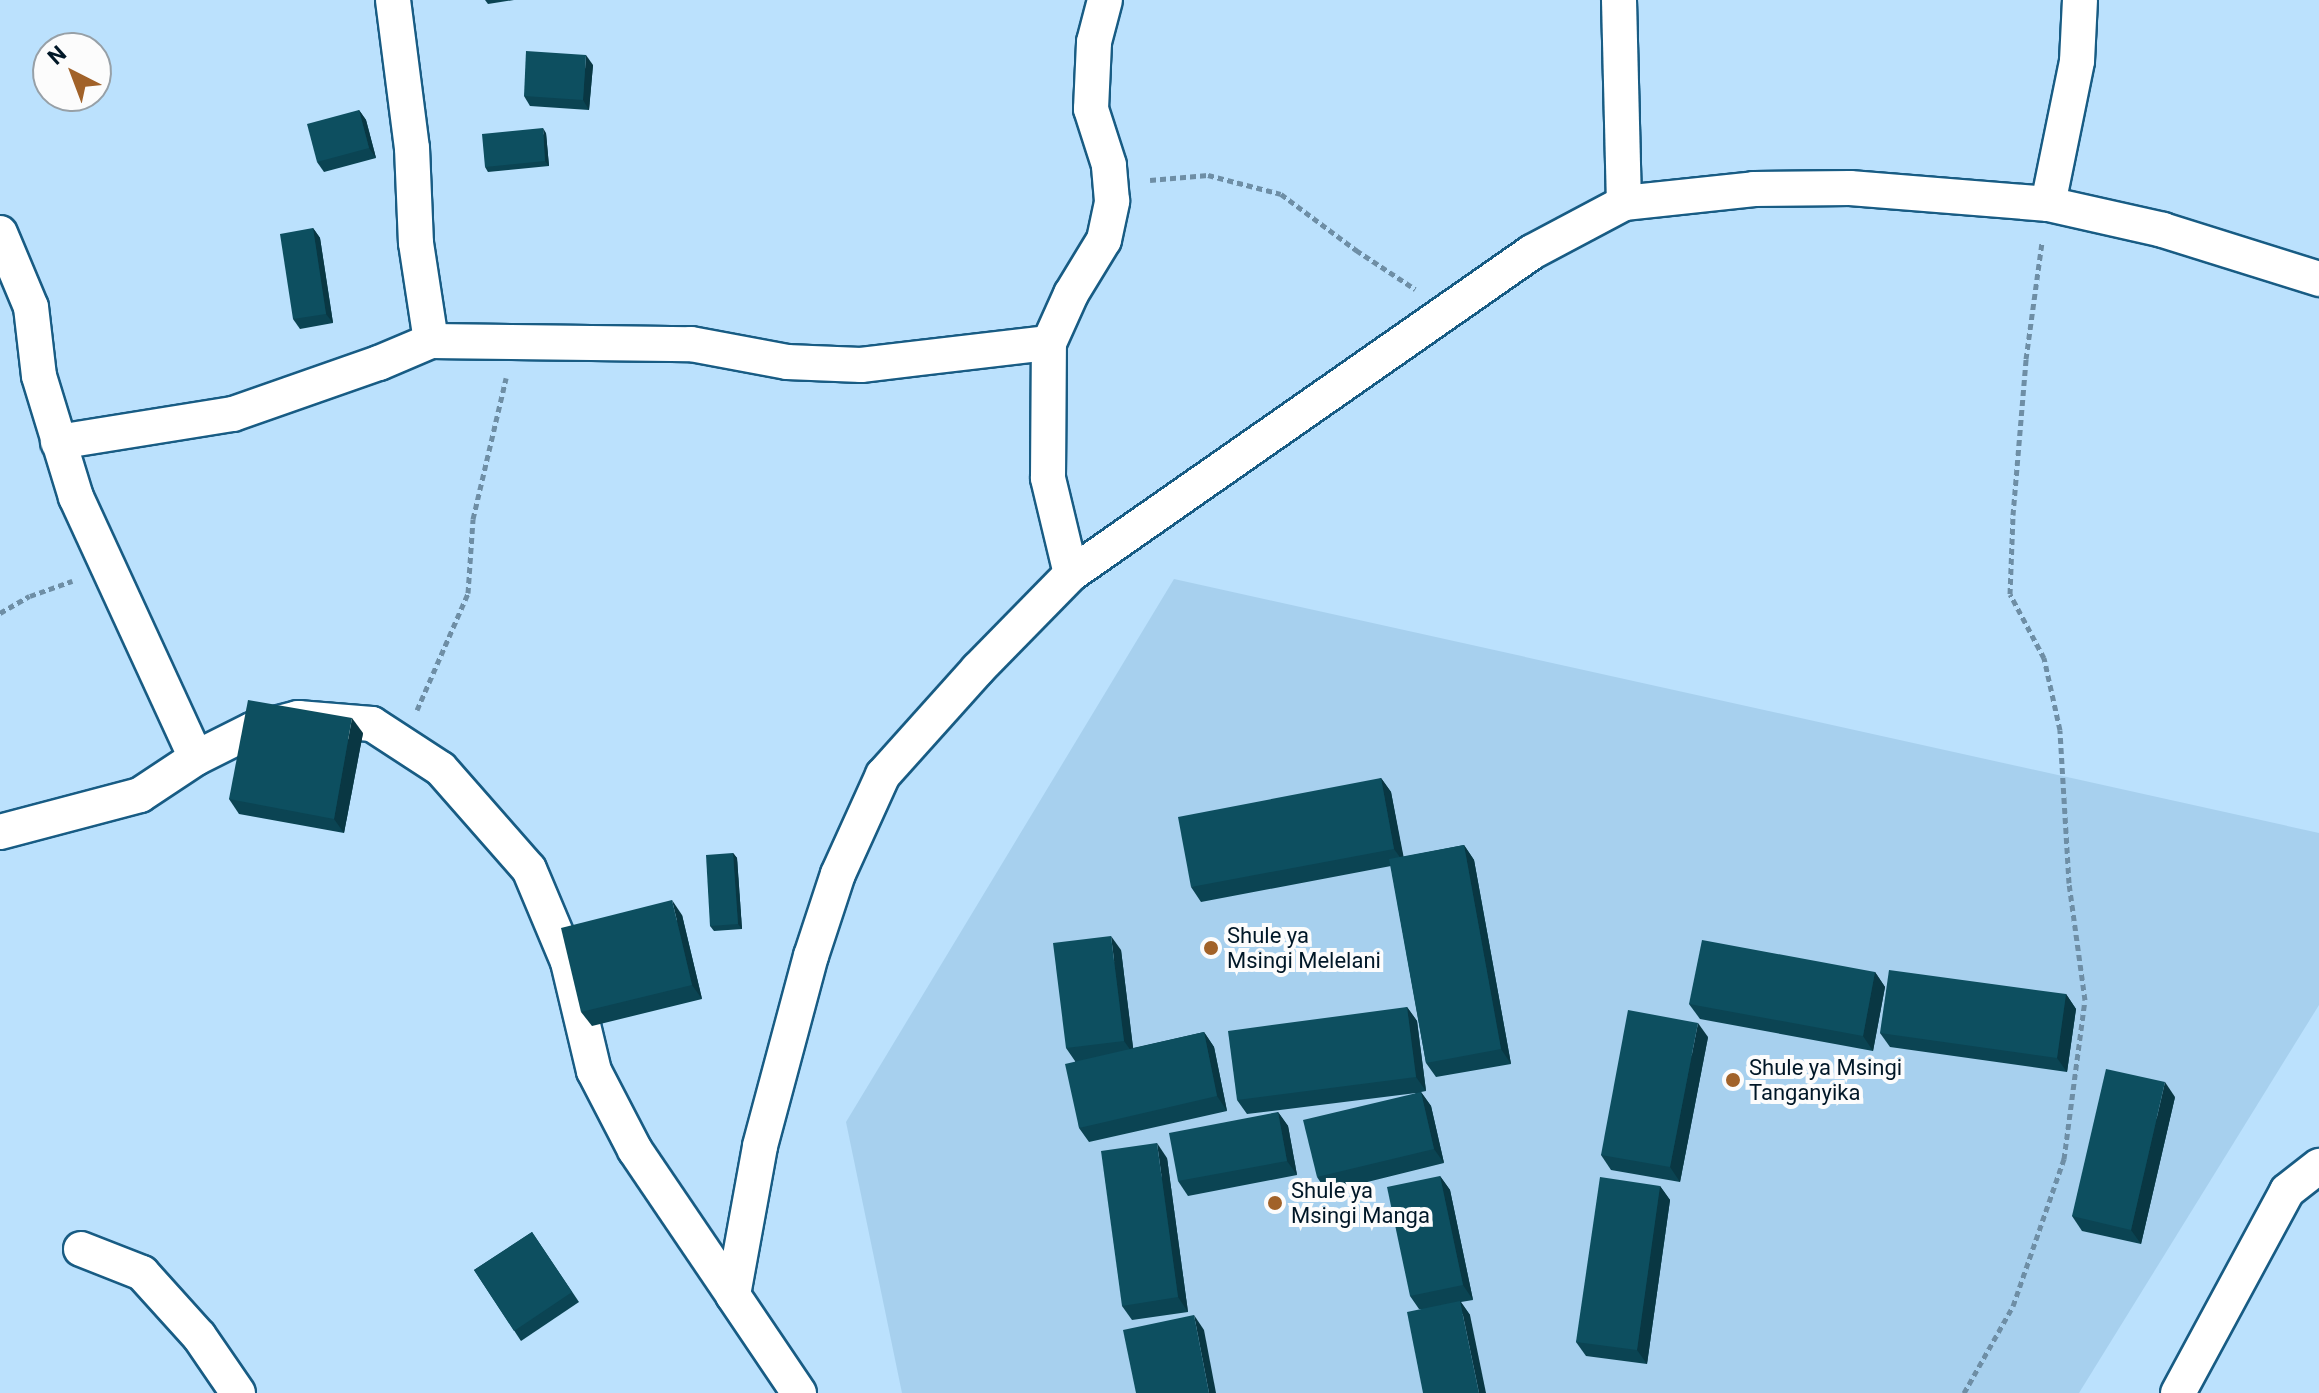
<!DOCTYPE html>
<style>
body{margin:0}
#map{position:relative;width:2319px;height:1393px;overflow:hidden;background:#bbe1fd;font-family:Roboto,sans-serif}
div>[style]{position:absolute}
.built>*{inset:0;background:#a7d0ee}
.path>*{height:5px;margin-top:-2.5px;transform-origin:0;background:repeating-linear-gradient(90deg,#6e8ea5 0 6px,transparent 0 10px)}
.roads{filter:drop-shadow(2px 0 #185c84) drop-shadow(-2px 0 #185c84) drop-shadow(0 2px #185c84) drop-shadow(0 -2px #185c84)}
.minor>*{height:34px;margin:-17px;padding:0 17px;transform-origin:17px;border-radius:17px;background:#fff}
.wall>*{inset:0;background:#0b4453}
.shaded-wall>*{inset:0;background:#093743}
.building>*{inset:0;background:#0d4f60}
.dots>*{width:22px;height:22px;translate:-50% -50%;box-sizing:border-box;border:4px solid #fcfcfc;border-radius:50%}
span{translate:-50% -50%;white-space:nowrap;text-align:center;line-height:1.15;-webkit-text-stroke:8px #fcfcfc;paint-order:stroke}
.poi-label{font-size:22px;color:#001727}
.left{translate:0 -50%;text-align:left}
.north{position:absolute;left:32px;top:32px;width:80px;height:80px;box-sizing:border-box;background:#fcfcfc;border:2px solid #97a0a7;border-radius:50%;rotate:318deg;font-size:22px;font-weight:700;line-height:32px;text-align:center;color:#001727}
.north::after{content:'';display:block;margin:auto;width:28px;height:36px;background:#a16229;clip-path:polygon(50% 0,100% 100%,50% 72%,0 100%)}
</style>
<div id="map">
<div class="built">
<i style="clip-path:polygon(1174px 579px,2319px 833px,2319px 1005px,2079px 1393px,902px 1393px,846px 1122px)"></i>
</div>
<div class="path">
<i style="left:1150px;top:180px;width:58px;rotate:-4.9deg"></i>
<i style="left:1208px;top:175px;width:75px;rotate:14.6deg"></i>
<i style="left:1281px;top:194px;width:94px;rotate:36.7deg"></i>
<i style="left:1356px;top:250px;width:71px;rotate:33.5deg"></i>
<i style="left:0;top:613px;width:34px;rotate:-30deg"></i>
<i style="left:30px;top:596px;width:45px;rotate:-19.7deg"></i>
<i style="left:417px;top:710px;width:128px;rotate:-66.4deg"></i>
<i style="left:468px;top:593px;width:74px;rotate:-86.1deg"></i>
<i style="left:473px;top:519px;width:145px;rotate:-76.8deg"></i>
<i style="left:1964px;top:1393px;width:100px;rotate:-60.6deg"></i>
<i style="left:2013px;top:1306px;width:156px;rotate:-70.9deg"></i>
<i style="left:2064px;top:1159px;width:160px;rotate:-82.5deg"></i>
<i style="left:2085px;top:1000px;width:118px;rotate:-97.8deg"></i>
<i style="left:2069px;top:883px;width:153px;rotate:-93.4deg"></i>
<i style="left:2060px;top:730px;width:74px;rotate:-102.5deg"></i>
<i style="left:2044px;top:658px;width:72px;rotate:-118deg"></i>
<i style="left:2010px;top:594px;width:79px;rotate:-87.8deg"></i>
<i style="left:2013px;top:515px;width:157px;rotate:-85.2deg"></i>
<i style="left:2026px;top:359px;width:118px;rotate:-82.2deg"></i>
</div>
<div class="roads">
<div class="minor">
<i style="left:393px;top:0;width:149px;rotate:82.7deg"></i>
<i style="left:412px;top:148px;width:95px;rotate:87.6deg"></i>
<i style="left:416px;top:243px;width:99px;rotate:81.3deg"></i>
<i style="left:1619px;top:0;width:203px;rotate:88.6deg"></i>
<i style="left:2048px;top:204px;width:146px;rotate:-78.5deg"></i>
<i style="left:2077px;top:61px;width:61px;rotate:-87.2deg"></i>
<i style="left:0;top:233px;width:80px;rotate:67.3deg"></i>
<i style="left:31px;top:307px;width:69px;rotate:83.4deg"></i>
<i style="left:39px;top:376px;width:127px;rotate:73deg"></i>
<i style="left:76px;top:497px;width:287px;rotate:65.3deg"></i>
<i style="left:58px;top:442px;width:177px;rotate:-9.1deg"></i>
<i style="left:233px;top:414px;width:155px;rotate:-19.3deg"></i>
<i style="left:379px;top:363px;width:56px;rotate:-22.9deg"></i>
<i style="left:431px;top:341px;width:260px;rotate:0.7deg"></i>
<i style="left:691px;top:344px;width:98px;rotate:10.6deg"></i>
<i style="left:787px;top:362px;width:74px;rotate:2.3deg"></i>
<i style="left:861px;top:365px;width:189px;rotate:-6.7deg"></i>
<i style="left:1071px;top:574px;width:99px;rotate:-103.5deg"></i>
<i style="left:1048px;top:478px;width:135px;rotate:-89.6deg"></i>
<i style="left:1049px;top:343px;width:54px;rotate:-65.8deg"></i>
<i style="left:1071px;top:294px;width:63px;rotate:-58.6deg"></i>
<i style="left:1104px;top:240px;width:40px;rotate:-78deg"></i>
<i style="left:1112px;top:201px;width:36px;rotate:-95deg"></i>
<i style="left:1109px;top:165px;width:59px;rotate:-107.8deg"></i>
<i style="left:1091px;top:109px;width:67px;rotate:-87.4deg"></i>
<i style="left:1094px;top:42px;width:43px;rotate:-75.3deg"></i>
<i style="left:0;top:832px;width:145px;rotate:-14.8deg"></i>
<i style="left:140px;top:795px;width:67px;rotate:-33.5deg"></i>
<i style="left:196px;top:758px;width:63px;rotate:-26.6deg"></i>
<i style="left:252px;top:730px;width:48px;rotate:-14.6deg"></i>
<i style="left:298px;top:718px;width:74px;rotate:4.6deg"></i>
<i style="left:372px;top:724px;width:82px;rotate:33.1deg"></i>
<i style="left:441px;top:769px;width:133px;rotate:48.7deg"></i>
<i style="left:529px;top:869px;width:101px;rotate:67.2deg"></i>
<i style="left:568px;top:962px;width:112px;rotate:76.6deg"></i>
<i style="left:594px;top:1071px;width:89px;rotate:62.6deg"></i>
<i style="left:635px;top:1150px;width:175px;rotate:55.9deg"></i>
<i style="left:81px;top:1249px;width:66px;rotate:21.5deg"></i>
<i style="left:142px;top:1273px;width:85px;rotate:47.9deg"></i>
<i style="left:199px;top:1336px;width:69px;rotate:55.6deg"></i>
<i style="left:799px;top:1393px;width:118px;rotate:-124deg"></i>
<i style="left:733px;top:1295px;width:151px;rotate:-79.7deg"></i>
<i style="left:760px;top:1146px;width:197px;rotate:-75deg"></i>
<i style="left:811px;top:956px;width:86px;rotate:-71.8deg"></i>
<i style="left:838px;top:874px;width:109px;rotate:-65.6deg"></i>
<i style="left:883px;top:775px;width:142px;rotate:-48.1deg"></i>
<i style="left:978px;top:669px;width:133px;rotate:-45.6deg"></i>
<i style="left:1071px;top:574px;width:562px;rotate:-34.93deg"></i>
<i style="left:1532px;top:252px;width:104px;rotate:-28deg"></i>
<i style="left:1624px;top:203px;width:131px;rotate:-6.1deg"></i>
<i style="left:1754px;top:189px;width:96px;rotate:-0.6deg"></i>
<i style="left:1850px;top:188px;width:199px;rotate:4.6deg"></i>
<i style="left:2048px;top:204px;width:118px;rotate:12.7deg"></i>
<i style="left:2163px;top:230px;width:164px;rotate:17.4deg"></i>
<i style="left:2178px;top:1393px;width:230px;rotate:-61.6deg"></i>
<i style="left:2287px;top:1191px;width:41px;rotate:-38deg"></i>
</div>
</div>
<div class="wall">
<i style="clip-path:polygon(485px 0,514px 0,488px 4px)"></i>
<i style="clip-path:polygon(593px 65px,589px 110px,530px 106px,524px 96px)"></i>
<i style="clip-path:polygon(359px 110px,366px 120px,376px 158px,324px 172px,317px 162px)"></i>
<i style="clip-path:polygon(546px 133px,549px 166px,488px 172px,485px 167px)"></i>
<i style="clip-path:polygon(313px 228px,320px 238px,333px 323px,300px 329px,293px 319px)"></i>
<i style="clip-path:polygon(363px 733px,344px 833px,239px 814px,229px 799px)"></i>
<i style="clip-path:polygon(1381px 778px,1391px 792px,1403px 857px,1464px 845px,1474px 860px,1511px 1064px,1436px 1077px,1426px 1063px,1391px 866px,1201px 902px,1191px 887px)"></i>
<i style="clip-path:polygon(733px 853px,737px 858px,742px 929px,714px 931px,710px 926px)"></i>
<i style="clip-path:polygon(682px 915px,702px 999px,592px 1026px,581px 1012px)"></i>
<i style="clip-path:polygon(1121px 950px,1133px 1048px,1204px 1032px,1214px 1047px,1227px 1111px,1089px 1142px,1079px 1128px,1075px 1061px,1066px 1048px)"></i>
<i style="clip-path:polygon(1875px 972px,1885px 987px,1873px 1051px,1700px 1019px,1689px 1004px)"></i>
<i style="clip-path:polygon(2066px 994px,2076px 1009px,2067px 1072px,1890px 1047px,1880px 1033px)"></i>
<i style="clip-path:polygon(1407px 1007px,1417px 1021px,1426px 1091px,1421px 1092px,1431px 1106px,1444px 1163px,1327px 1192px,1317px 1177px,1416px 1093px,1247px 1114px,1237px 1100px)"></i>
<i style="clip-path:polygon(1708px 1037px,1680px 1182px,1611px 1170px,1601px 1155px)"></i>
<i style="clip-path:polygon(2175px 1097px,2141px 1244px,2082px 1231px,2072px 1216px)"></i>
<i style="clip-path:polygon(1278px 1112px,1288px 1126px,1297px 1175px,1188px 1196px,1178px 1181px)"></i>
<i style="clip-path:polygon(1167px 1158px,1188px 1312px,1132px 1320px,1122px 1306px)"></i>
<i style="clip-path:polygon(1440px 1176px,1450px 1190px,1473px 1300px,1461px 1302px,1470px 1315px,1419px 1309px,1410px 1296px)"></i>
<i style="clip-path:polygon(1660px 1186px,1670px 1200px,1647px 1364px,1586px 1356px,1576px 1342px)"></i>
<i style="clip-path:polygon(532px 1232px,579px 1302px,521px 1341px,474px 1270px)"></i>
</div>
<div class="shaded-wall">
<i style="clip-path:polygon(586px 55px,593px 65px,589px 110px,583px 100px)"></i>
<i style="clip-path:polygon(359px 110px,366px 120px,376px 158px,369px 148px)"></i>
<i style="clip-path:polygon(543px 128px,546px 133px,549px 166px,545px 161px)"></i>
<i style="clip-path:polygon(313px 228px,320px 238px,333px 323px,326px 314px)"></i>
<i style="clip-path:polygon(352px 718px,363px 733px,344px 833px,334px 819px)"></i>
<i style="clip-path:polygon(1381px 778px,1391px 792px,1405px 864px,1394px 849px)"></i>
<i style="clip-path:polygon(1464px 845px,1474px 860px,1511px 1064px,1501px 1049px)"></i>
<i style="clip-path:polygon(733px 853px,737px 858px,742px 929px,738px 924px)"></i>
<i style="clip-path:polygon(672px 900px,682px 915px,702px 999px,692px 985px)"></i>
<i style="clip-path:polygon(1111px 936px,1121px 950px,1134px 1055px,1124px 1041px)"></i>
<i style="clip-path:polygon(1875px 972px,1885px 987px,1873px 1051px,1863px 1036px)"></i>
<i style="clip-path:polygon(2066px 994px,2076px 1009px,2067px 1072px,2057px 1058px)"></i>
<i style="clip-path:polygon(1407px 1007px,1417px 1021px,1426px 1091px,1416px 1077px)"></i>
<i style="clip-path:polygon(1698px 1023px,1708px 1037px,1680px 1182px,1670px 1167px)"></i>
<i style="clip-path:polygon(1204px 1032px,1214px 1047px,1227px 1111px,1217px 1096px)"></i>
<i style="clip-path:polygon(2165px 1082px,2175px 1097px,2141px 1244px,2131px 1230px)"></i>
<i style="clip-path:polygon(1421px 1092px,1431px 1106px,1444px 1163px,1434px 1149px)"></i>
<i style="clip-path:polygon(1278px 1112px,1288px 1126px,1297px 1175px,1287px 1161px)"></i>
<i style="clip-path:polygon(1157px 1143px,1167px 1158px,1188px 1312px,1178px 1297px)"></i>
<i style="clip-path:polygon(1440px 1176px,1450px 1190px,1473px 1300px,1463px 1285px)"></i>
<i style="clip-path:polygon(1660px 1186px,1670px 1200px,1647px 1364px,1637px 1350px)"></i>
<i style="clip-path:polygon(1460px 1301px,1470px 1315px,1486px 1393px,1479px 1393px)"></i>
<i style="clip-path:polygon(1194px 1315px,1204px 1330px,1216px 1393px,1209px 1393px)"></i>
</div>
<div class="building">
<i style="clip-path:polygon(526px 51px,586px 55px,583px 100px,524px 96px)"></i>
<i style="clip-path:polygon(359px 110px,369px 148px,317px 162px,307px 124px)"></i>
<i style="clip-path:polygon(543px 128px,545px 161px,485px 167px,482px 134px)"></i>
<i style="clip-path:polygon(313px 228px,326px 314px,293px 319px,280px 234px)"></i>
<i style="clip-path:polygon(248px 700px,352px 718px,334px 819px,229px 799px)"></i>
<i style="clip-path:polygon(1381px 778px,1394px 849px,1191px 887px,1178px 817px)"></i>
<i style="clip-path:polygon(1464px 845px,1501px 1049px,1426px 1063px,1389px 859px)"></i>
<i style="clip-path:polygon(733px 853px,738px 924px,710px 926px,706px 855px)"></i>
<i style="clip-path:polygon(672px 900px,692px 985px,581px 1012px,561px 928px)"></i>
<i style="clip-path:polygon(1111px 936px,1124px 1041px,1066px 1048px,1053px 943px)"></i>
<i style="clip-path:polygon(1702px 940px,1875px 972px,1863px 1036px,1689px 1004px)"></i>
<i style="clip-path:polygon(1889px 970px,2066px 994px,2057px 1058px,1880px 1033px)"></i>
<i style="clip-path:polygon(1407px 1007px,1416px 1077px,1237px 1100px,1228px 1031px)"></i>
<i style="clip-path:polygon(1628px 1010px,1698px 1023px,1670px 1167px,1601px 1155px)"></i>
<i style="clip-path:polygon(1204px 1032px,1217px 1096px,1079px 1128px,1065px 1064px)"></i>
<i style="clip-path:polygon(2106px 1069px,2165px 1082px,2131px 1230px,2072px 1216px)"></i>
<i style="clip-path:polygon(1421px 1092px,1434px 1149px,1317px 1177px,1303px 1120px)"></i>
<i style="clip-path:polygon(1278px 1112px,1287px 1161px,1178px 1181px,1169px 1133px)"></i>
<i style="clip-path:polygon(1157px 1143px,1178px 1297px,1122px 1306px,1101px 1151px)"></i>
<i style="clip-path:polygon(1440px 1176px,1463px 1285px,1410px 1296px,1387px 1187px)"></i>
<i style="clip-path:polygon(1600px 1177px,1660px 1186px,1637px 1350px,1576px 1342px)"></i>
<i style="clip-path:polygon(532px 1232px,572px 1292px,514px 1331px,474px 1270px)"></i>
<i style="clip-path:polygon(1460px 1301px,1479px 1393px,1423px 1393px,1407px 1312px)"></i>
<i style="clip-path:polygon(1194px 1315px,1209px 1393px,1136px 1393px,1123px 1330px)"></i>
</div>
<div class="dots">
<i style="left:1211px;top:948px;background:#a16229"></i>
<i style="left:1733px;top:1080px;background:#a16229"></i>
<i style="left:1275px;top:1203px;background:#a16229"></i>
</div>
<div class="poi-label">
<span class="left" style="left:1227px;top:948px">Shule ya<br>Msingi Melelani</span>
<span class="left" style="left:1749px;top:1080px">Shule ya Msingi<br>Tanganyika</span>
<span class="left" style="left:1291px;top:1203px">Shule ya<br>Msingi Manga</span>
</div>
<div class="north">N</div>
</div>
